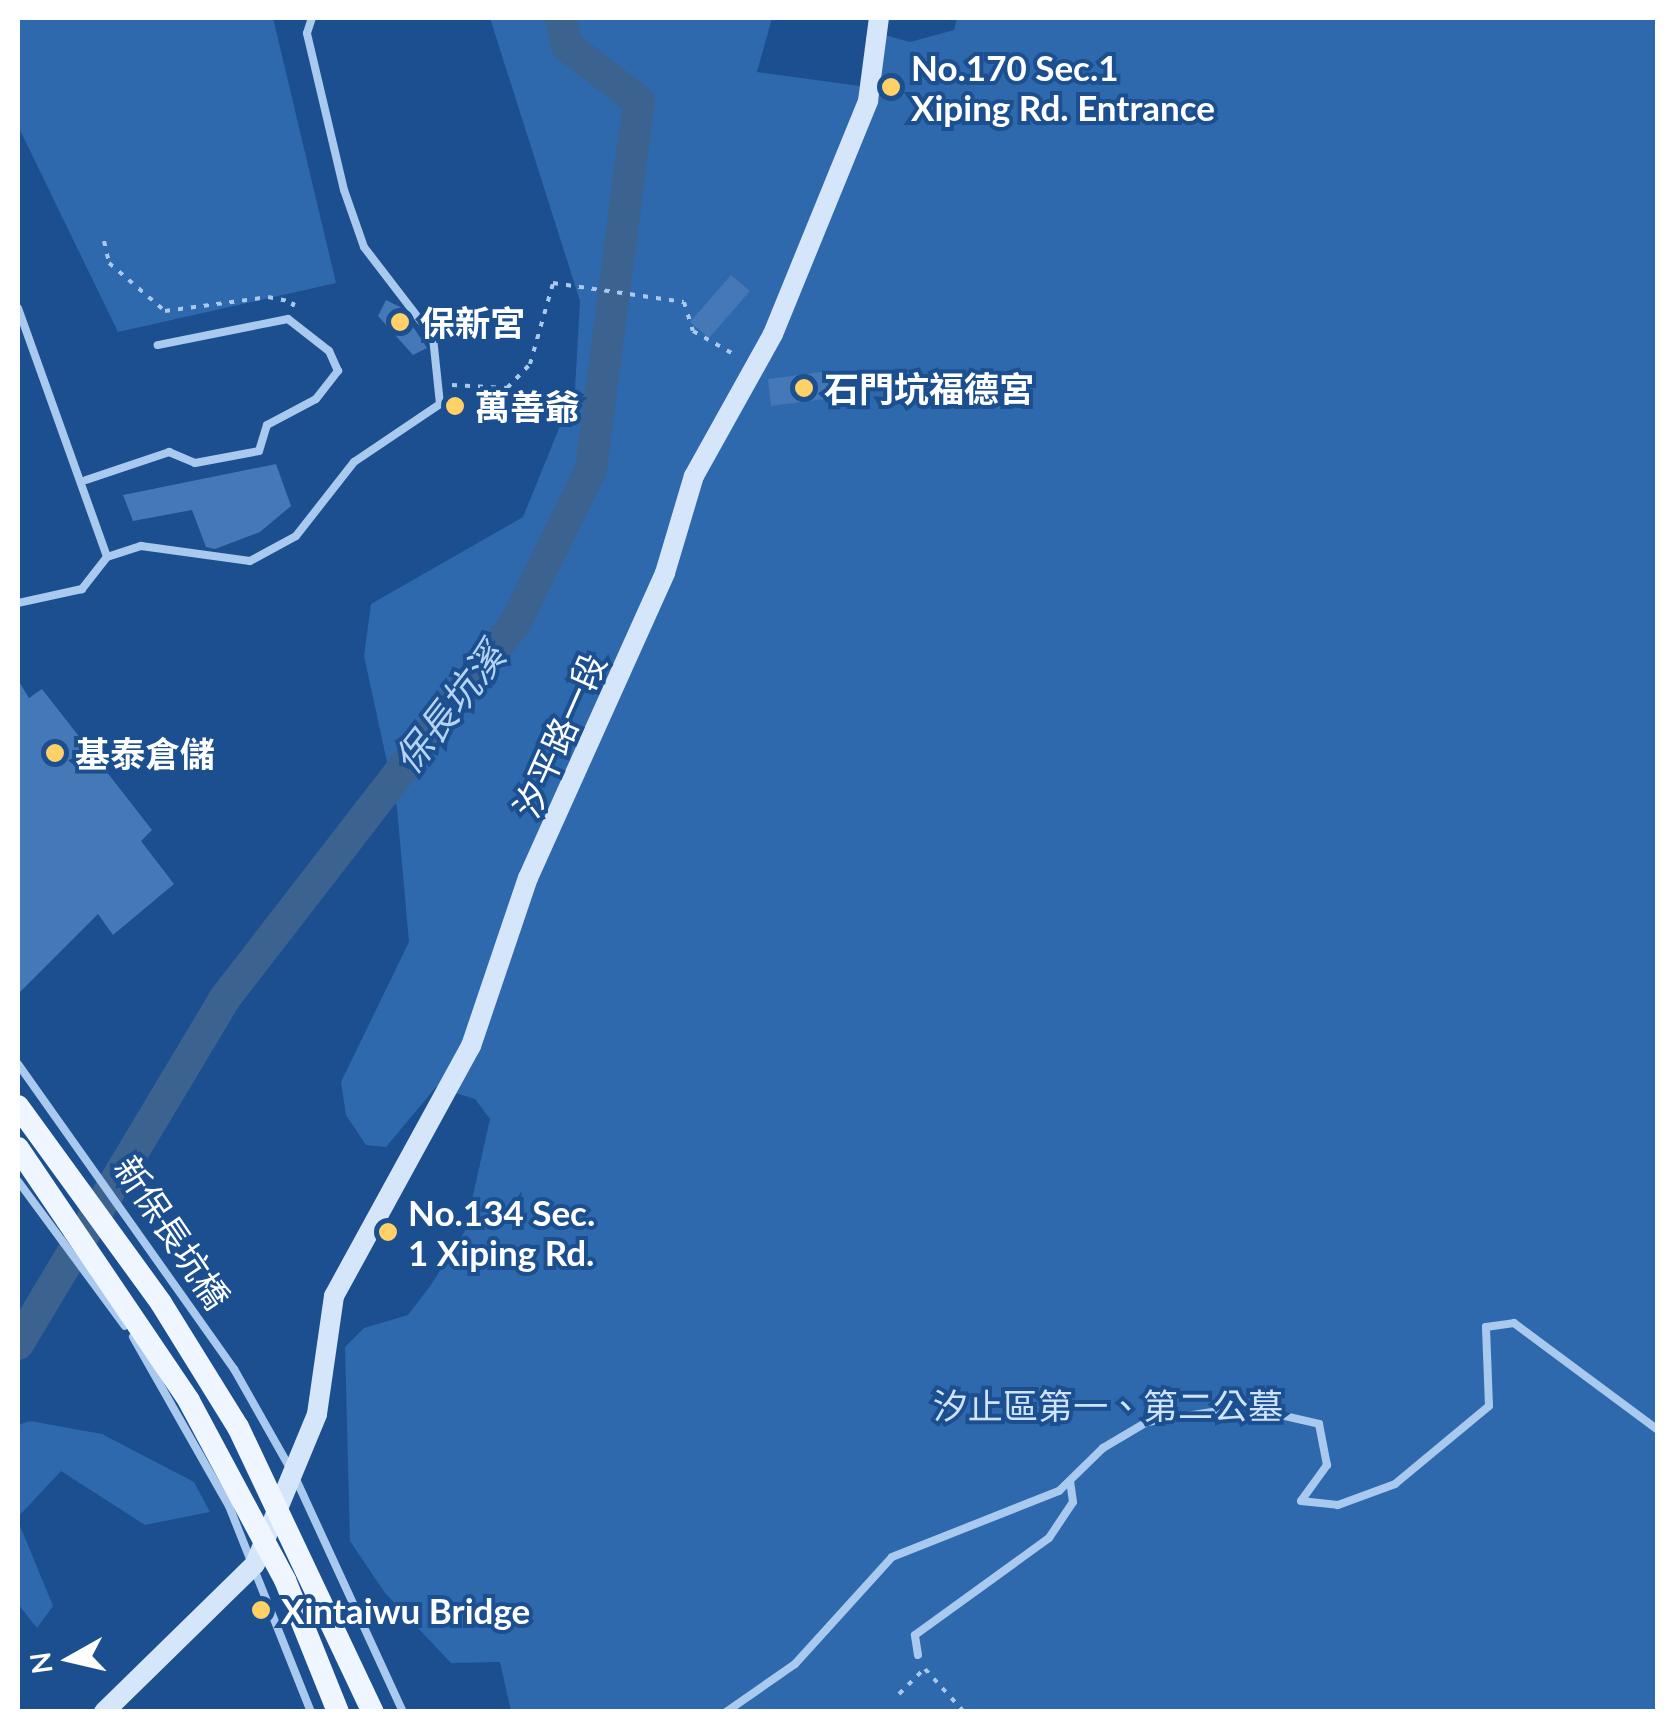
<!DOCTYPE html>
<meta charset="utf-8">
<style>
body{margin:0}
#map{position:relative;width:1675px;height:1729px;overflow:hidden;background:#1b4f8f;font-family:Lato,"Noto Sans TC",sans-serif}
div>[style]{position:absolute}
.green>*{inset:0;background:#2e69ad}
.river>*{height:32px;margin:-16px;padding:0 16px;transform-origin:16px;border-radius:16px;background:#3c6290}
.building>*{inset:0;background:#4478b7}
.path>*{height:4px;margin-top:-2px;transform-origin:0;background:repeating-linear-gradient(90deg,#a9c9ee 0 5px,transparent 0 13px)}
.lane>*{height:8px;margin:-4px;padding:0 4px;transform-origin:4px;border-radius:4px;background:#a9c9ee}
.secondary>*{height:20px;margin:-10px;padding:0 10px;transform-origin:10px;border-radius:10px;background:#d6e6fa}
.primary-bridge>*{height:22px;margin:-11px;padding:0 11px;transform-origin:11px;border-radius:11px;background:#f0f6ff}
.dots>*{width:28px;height:28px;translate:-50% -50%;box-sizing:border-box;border:5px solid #1b4f8f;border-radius:50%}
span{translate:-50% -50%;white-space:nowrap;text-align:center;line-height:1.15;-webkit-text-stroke:8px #1b4f8f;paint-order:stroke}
.poi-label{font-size:35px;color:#fff;font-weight:700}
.left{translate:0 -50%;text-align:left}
.street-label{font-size:35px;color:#fff}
.park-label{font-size:35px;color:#cfe3fa}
.water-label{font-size:38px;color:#b5d3f5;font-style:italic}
.frame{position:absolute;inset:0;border:20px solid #fff;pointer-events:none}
.north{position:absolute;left:20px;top:1609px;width:100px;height:100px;-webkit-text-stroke:8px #1b4f8f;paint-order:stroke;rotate:262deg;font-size:28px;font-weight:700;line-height:40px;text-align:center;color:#fff}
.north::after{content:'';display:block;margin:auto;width:35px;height:45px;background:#fff;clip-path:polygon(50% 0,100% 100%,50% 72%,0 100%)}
</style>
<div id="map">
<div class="green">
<i style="clip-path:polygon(18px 18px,273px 18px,336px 283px,118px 332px,18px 126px)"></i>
<i style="clip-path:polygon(490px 18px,772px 18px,757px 72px,860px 86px,871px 31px,910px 42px,954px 30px,957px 18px,1657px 18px,1657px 1711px,511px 1711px,500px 1662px,451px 1663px,385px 1593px,350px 1541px,345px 1347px,364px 1328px,408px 1315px,431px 1285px,465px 1231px,490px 1119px,475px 1099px,436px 1087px,386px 1147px,366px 1145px,346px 1115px,341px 1082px,409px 942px,397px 808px,364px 656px,371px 604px,523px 517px,575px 389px,580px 301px)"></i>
<i style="clip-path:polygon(30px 1421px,102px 1434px,194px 1482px,210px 1512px,145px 1525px,61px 1471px,18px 1517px,18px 1425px)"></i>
<i style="clip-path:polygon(18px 1521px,53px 1606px,37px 1628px,18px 1604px)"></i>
</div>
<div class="river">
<i style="left:18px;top:1344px;width:403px;rotate:-59.1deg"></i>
<i style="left:225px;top:998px;width:478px;rotate:-52.3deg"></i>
<i style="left:517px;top:620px;width:168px;rotate:-63.9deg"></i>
<i style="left:591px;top:469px;width:371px;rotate:-82.6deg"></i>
<i style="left:639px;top:101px;width:91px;rotate:-142.6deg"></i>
<i style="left:567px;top:46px;width:29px;rotate:-102deg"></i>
</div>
<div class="building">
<i style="clip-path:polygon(731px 275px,750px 291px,709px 338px,690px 322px)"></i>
<i style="clip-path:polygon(386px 300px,400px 307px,427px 348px,413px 355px,378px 316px)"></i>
<i style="clip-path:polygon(837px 370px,840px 397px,771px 406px,768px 379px)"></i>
<i style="clip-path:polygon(276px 464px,291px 506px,260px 532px,215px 549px,206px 547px,192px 510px,133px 521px,123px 495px)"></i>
<i style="clip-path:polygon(18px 680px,29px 698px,42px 689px,152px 830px,141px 841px,174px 884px,113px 935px,98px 914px,18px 994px)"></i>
</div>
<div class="path">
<i style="left:104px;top:241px;width:23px;rotate:77deg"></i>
<i style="left:109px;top:263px;width:74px;rotate:40.6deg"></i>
<i style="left:165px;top:311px;width:104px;rotate:-7.7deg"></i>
<i style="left:268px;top:297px;width:26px;rotate:11deg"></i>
<i style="left:294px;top:302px;width:9px;rotate:111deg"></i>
<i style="left:452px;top:385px;width:55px;rotate:3.1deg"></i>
<i style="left:507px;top:388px;width:33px;rotate:-46deg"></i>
<i style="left:530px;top:364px;width:84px;rotate:-74.1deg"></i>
<i style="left:553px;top:283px;width:132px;rotate:8.3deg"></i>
<i style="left:684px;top:302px;width:30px;rotate:73deg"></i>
<i style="left:693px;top:331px;width:51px;rotate:29.6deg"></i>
<i style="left:925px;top:1669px;width:58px;rotate:47.8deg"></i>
<i style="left:899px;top:1694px;width:37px;rotate:-45deg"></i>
</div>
<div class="lane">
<i style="left:18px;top:308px;width:264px;rotate:70.3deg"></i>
<i style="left:107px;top:557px;width:41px;rotate:128deg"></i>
<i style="left:82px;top:589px;width:66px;rotate:167.7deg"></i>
<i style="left:86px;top:480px;width:88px;rotate:-18.6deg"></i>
<i style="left:169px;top:452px;width:28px;rotate:23deg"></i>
<i style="left:195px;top:463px;width:65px;rotate:-10.6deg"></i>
<i style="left:259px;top:451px;width:27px;rotate:-73deg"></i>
<i style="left:267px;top:425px;width:55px;rotate:-28deg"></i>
<i style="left:316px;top:399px;width:36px;rotate:-52deg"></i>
<i style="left:338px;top:371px;width:22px;rotate:-114deg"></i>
<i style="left:329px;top:351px;width:52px;rotate:-142deg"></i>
<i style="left:288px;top:319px;width:133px;rotate:168.7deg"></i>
<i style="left:107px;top:557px;width:36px;rotate:-18deg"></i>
<i style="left:141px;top:546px;width:110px;rotate:7.8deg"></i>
<i style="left:250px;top:561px;width:52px;rotate:-28.5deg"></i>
<i style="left:296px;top:536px;width:94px;rotate:-51.9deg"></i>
<i style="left:354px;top:462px;width:104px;rotate:-34deg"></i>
<i style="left:440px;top:404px;width:67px;rotate:-96deg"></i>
<i style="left:433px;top:337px;width:113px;rotate:-127.5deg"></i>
<i style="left:364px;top:247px;width:60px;rotate:-109.3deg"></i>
<i style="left:344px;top:190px;width:161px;rotate:-103.3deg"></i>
<i style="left:307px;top:33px;width:16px;rotate:-72deg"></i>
<i style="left:18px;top:1064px;width:374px;rotate:54.7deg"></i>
<i style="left:234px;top:1369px;width:122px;rotate:60.5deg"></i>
<i style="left:294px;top:1475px;width:261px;rotate:65.3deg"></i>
<i style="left:18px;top:1181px;width:180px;rotate:53.6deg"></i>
<i style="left:133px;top:1337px;width:194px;rotate:60.4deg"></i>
<i style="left:229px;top:1506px;width:222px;rotate:68.3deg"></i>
<i style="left:918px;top:1655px;width:20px;rotate:-99deg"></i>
<i style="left:915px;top:1635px;width:165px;rotate:-35.9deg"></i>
<i style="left:1049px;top:1538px;width:43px;rotate:-56.3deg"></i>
<i style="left:1073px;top:1502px;width:21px;rotate:-98deg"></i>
<i style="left:726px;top:1712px;width:84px;rotate:-34.8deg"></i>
<i style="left:795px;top:1664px;width:144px;rotate:-47.8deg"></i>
<i style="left:892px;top:1557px;width:180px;rotate:-21.6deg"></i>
<i style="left:1059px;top:1491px;width:62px;rotate:-44.3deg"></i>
<i style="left:1103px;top:1448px;width:51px;rotate:-30.6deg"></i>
<i style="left:1147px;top:1422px;width:99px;rotate:-8.7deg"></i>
<i style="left:1245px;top:1407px;width:76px;rotate:12.9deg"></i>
<i style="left:1319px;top:1424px;width:42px;rotate:79deg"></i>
<i style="left:1327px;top:1465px;width:44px;rotate:125.8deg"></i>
<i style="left:1301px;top:1501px;width:37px;rotate:6deg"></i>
<i style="left:1338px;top:1505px;width:61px;rotate:-20.2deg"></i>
<i style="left:1395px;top:1484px;width:122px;rotate:-39.7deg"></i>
<i style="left:1489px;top:1406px;width:79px;rotate:-92.2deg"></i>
<i style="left:1486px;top:1327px;width:28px;rotate:-8deg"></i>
<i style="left:1514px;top:1323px;width:179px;rotate:36.6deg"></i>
</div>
<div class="secondary">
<i style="left:104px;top:1712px;width:211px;rotate:-44.4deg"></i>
<i style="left:255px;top:1564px;width:162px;rotate:-67.5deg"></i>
<i style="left:317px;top:1414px;width:119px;rotate:-81.8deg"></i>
<i style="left:334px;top:1296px;width:285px;rotate:-61.3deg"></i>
<i style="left:471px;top:1046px;width:177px;rotate:-71.3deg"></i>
<i style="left:528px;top:878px;width:334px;rotate:-65.8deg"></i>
<i style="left:665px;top:573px;width:101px;rotate:-73.4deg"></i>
<i style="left:694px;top:476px;width:162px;rotate:-60.9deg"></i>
<i style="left:773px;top:334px;width:252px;rotate:-67.8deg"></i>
<i style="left:868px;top:101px;width:84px;rotate:-82.5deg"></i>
</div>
<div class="primary-bridge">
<i style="left:18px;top:1106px;width:243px;rotate:54deg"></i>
<i style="left:161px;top:1303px;width:146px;rotate:58.2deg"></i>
<i style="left:238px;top:1427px;width:315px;rotate:64.7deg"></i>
<i style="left:18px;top:1148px;width:305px;rotate:55.9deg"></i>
<i style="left:189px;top:1401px;width:203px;rotate:61.8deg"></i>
<i style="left:285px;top:1580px;width:142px;rotate:68.1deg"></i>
</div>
<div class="dots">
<i style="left:891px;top:87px;background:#ffd166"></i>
<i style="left:400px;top:322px;background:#ffd166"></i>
<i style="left:804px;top:388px;background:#ffd166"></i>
<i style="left:455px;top:406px;background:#ffd166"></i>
<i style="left:55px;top:753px;background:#ffd166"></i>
<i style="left:388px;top:1232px;background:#ffd166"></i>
<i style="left:261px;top:1610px;background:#ffd166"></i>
</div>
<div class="poi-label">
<span class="left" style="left:911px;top:87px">No.170 Sec.1<br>Xiping Rd. Entrance</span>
<span class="left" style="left:420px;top:322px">保新宮</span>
<span class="left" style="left:824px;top:388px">石門坑福德宮</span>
<span class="left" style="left:475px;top:406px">萬善爺</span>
<span class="left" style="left:75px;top:753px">基泰倉儲</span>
<span class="left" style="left:408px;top:1232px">No.134 Sec.<br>1 Xiping Rd.</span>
<span class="left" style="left:281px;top:1610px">Xintaiwu Bridge</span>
</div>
<div class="street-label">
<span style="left:559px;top:735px;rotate:-66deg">汐平路一段</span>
<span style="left:173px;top:1232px;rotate:56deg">新保長坑橋</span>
</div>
<div class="park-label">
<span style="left:1108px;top:1405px">汐止區第一、第二公墓</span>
</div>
<div class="water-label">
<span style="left:449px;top:708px;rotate:-52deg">保長坑溪</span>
</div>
<div class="frame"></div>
<div class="north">N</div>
</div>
